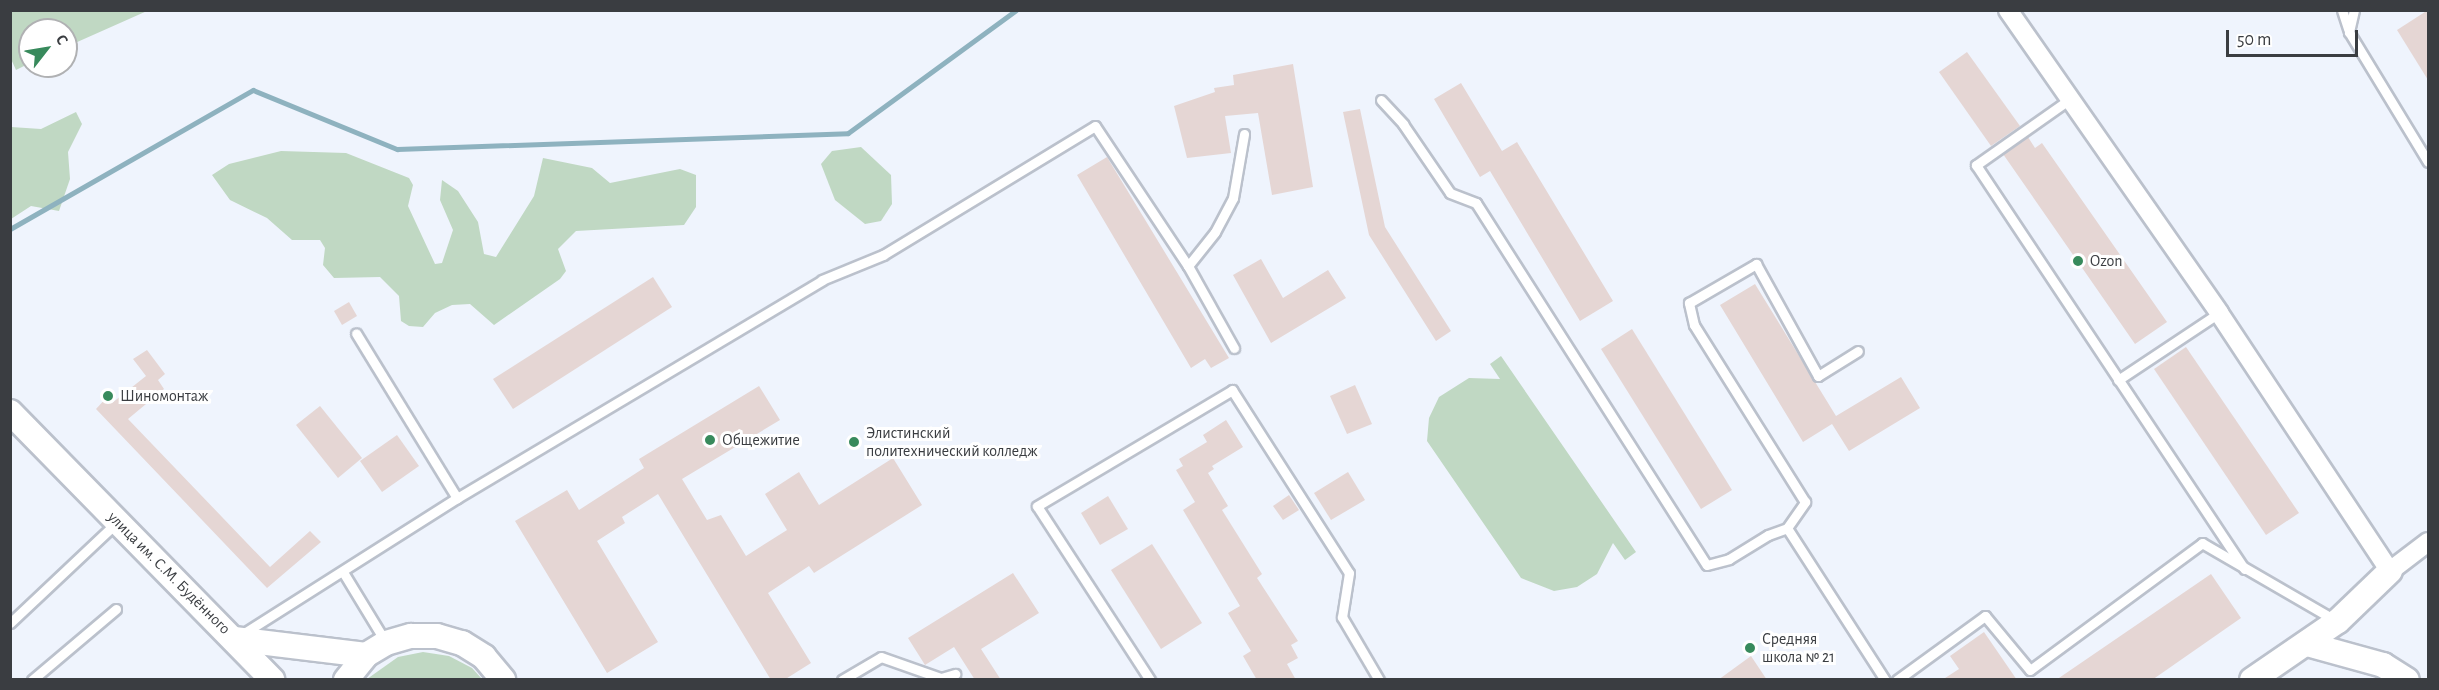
<!DOCTYPE html>
<meta charset="utf-8">
<style>
body{margin:0}
#map{position:relative;width:2439px;height:690px;overflow:hidden;background:#eff4fd;font-family:"Alegreya Sans",sans-serif}
div>[style]{position:absolute}
.green>*{inset:0;background:#c0d8c3}
.stream>*{height:5px;margin:-2.5px;padding:0 2.5px;transform-origin:2.5px;border-radius:2.5px;background:#8eb2bf}
.building>*{inset:0;background:#e5d6d4}
.roads{filter:drop-shadow(2px 0 #bbc1cc) drop-shadow(-2px 0 #bbc1cc) drop-shadow(0 2px #bbc1cc) drop-shadow(0 -2px #bbc1cc)}
.lane>*{height:9px;margin:-4.5px;padding:0 4.5px;transform-origin:4.5px;border-radius:4.5px;background:#fff}
.street>*{height:18px;margin:-9px;padding:0 9px;transform-origin:9px;border-radius:9px;background:#fff}
.secondary>*{height:24px;margin:-12px;padding:0 12px;transform-origin:12px;border-radius:12px;background:#fff}
.dots>*{width:16px;height:16px;translate:-50% -50%;box-sizing:border-box;border:3px solid #fff;border-radius:50%}
span{translate:-50% -50%;white-space:nowrap;text-align:center;line-height:1.15;-webkit-text-stroke:6px #fff;paint-order:stroke}
.poi-label{font-size:16px;color:#3a3d41}
.left{translate:0 -50%;text-align:left}
.street-label{font-size:16px;color:#3a3d41}
.frame{position:absolute;inset:0;border:12px solid #3a3d41;pointer-events:none}
.north{position:absolute;left:18px;top:18px;width:60px;height:60px;box-sizing:border-box;background:#fff;border:2px solid #b0b1b3;border-radius:50%;rotate:59deg;font-size:16px;font-weight:700;line-height:24px;text-align:center;color:#3a3d41}
.north::after{content:'';display:block;margin:auto;width:21px;height:27px;background:#388a5c;clip-path:polygon(50% 0,100% 100%,50% 72%,0 100%)}
.scale{position:absolute;left:2226px;top:30px;width:132px;height:27px;box-sizing:border-box;border:3px solid #3a3d41;border-top:0;padding-left:8px;font-size:18px;line-height:21px;white-space:nowrap;color:#3a3d41;-webkit-text-stroke:4px #fff;paint-order:stroke}
</style>
<div id="map">
<div class="green">
<i style="clip-path:polygon(10px 11px,11px 10px,147px 11px,66px 47px,66px 30px,30px 30px,30px 63px,16px 70px,11px 59px)"></i>
<i style="clip-path:polygon(76px 112px,82px 124px,68px 152px,70px 179px,59px 211px,31px 206px,11px 219px,11px 127px,41px 129px)"></i>
<i style="clip-path:polygon(861px 147px,891px 175px,892px 204px,881px 221px,865px 224px,835px 200px,821px 164px,832px 151px)"></i>
<i style="clip-path:polygon(281px 151px,346px 153px,409px 178px,413px 185px,408px 206px,435px 264px,442px 263px,453px 230px,440px 200px,442px 180px,458px 191px,478px 222px,484px 254px,496px 257px,534px 196px,543px 158px,592px 168px,610px 183px,680px 169px,696px 175px,696px 207px,684px 225px,576px 231px,558px 249px,566px 271px,560px 279px,494px 325px,470px 304px,452px 305px,435px 313px,423px 327px,409px 326px,401px 321px,399px 296px,380px 277px,334px 278px,323px 265px,325px 248px,320px 240px,292px 240px,267px 218px,230px 200px,212px 175px,229px 164px)"></i>
<i style="clip-path:polygon(1501px 356px,1636px 552px,1625px 560px,1613px 543px,1597px 574px,1577px 587px,1554px 591px,1521px 578px,1427px 441px,1429px 418px,1439px 397px,1469px 378px,1500px 379px,1490px 364px)"></i>
<i style="clip-path:polygon(423px 652px,449px 656px,472px 668px,482px 679px,367px 679px,398px 657px)"></i>
</div>
<div class="stream">
<i style="left:10px;top:229px;width:280px;rotate:-29.8deg"></i>
<i style="left:253px;top:90px;width:156px;rotate:22.3deg"></i>
<i style="left:397px;top:149px;width:451px;rotate:-2deg"></i>
<i style="left:848px;top:133px;width:208px;rotate:-36.2deg"></i>
</div>
<div class="building">
<i style="clip-path:polygon(2428px 10px,2428px 80px,2397px 30px)"></i>
<i style="clip-path:polygon(1967px 52px,2020px 126px,1991px 146px,1939px 72px)"></i>
<i style="clip-path:polygon(1293px 64px,1313px 187px,1272px 195px,1258px 113px,1225px 116px,1231px 153px,1187px 158px,1174px 106px,1215px 92px,1214px 88px,1234px 85px,1233px 75px)"></i>
<i style="clip-path:polygon(1461px 83px,1502px 151px,1517px 142px,1613px 301px,1580px 321px,1490px 171px,1480px 177px,1434px 99px)"></i>
<i style="clip-path:polygon(1360px 109px,1385px 227px,1451px 331px,1436px 341px,1369px 235px,1343px 112px)"></i>
<i style="clip-path:polygon(2028px 137px,2035px 148px,2042px 143px,2167px 322px,2135px 344px,2003px 154px)"></i>
<i style="clip-path:polygon(1107px 157px,1229px 358px,1211px 368px,1205px 359px,1191px 368px,1077px 175px)"></i>
<i style="clip-path:polygon(1261px 259px,1283px 298px,1328px 270px,1346px 298px,1271px 343px,1233px 275px)"></i>
<i style="clip-path:polygon(653px 277px,672px 307px,513px 409px,493px 379px)"></i>
<i style="clip-path:polygon(1755px 284px,1836px 416px,1901px 377px,1920px 408px,1849px 451px,1832px 424px,1803px 442px,1720px 305px)"></i>
<i style="clip-path:polygon(349px 302px,357px 316px,342px 325px,334px 311px)"></i>
<i style="clip-path:polygon(1632px 329px,1732px 490px,1701px 509px,1601px 349px)"></i>
<i style="clip-path:polygon(2186px 347px,2299px 513px,2266px 535px,2154px 369px)"></i>
<i style="clip-path:polygon(147px 350px,165px 374px,158px 380px,164px 389px,128px 419px,270px 567px,310px 531px,321px 542px,267px 588px,96px 409px,107px 397px,112px 403px,146px 376px,133px 359px)"></i>
<i style="clip-path:polygon(1355px 385px,1372px 424px,1347px 434px,1330px 396px)"></i>
<i style="clip-path:polygon(759px 386px,780px 420px,682px 479px,707px 520px,721px 515px,746px 556px,787px 530px,765px 494px,799px 472px,819px 505px,893px 458px,922px 505px,814px 573px,809px 566px,768px 593px,811px 663px,784px 680px,771px 680px,658px 494px,622px 517px,625px 523px,597px 541px,658px 642px,607px 673px,515px 521px,567px 490px,579px 510px,644px 468px,639px 459px)"></i>
<i style="clip-path:polygon(320px 406px,362px 458px,338px 478px,296px 425px)"></i>
<i style="clip-path:polygon(1226px 420px,1243px 447px,1212px 466px,1214px 469px,1208px 473px,1228px 506px,1222px 510px,1262px 574px,1257px 578px,1298px 641px,1291px 645px,1298px 658px,1287px 664px,1296px 680px,1257px 680px,1243px 656px,1251px 651px,1228px 613px,1240px 606px,1183px 510px,1195px 502px,1176px 470px,1183px 466px,1179px 459px,1207px 442px,1203px 435px)"></i>
<i style="clip-path:polygon(397px 435px,419px 466px,382px 492px,360px 461px)"></i>
<i style="clip-path:polygon(1348px 472px,1365px 500px,1331px 520px,1314px 493px)"></i>
<i style="clip-path:polygon(1289px 495px,1299px 510px,1283px 520px,1273px 506px)"></i>
<i style="clip-path:polygon(1108px 496px,1128px 529px,1100px 545px,1081px 513px)"></i>
<i style="clip-path:polygon(1152px 544px,1202px 623px,1161px 649px,1111px 570px)"></i>
<i style="clip-path:polygon(1013px 573px,1039px 613px,981px 649px,1001px 680px,975px 680px,954px 647px,925px 665px,908px 638px)"></i>
<i style="clip-path:polygon(2211px 574px,2241px 618px,2152px 680px,2056px 680px)"></i>
<i style="clip-path:polygon(1984px 632px,2017px 680px,1942px 680px,1959px 669px,1950px 656px)"></i>
<i style="clip-path:polygon(1751px 656px,1767px 680px,1718px 680px)"></i>
</div>
<div class="roads">
<div class="lane">
<i style="left:2342px;top:10px;width:20px;rotate:72deg"></i>
<i style="left:2354px;top:10px;width:23px;rotate:103deg"></i>
<i style="left:2349px;top:32px;width:152px;rotate:58.7deg"></i>
<i style="left:2070px;top:99px;width:115px;rotate:144.9deg"></i>
<i style="left:1976px;top:165px;width:485px;rotate:56.4deg"></i>
<i style="left:1381px;top:100px;width:33px;rotate:47deg"></i>
<i style="left:1403px;top:124px;width:83px;rotate:55.7deg"></i>
<i style="left:1450px;top:193px;width:28px;rotate:21deg"></i>
<i style="left:1476px;top:203px;width:429px;rotate:57.5deg"></i>
<i style="left:1707px;top:565px;width:23px;rotate:-15deg"></i>
<i style="left:1729px;top:559px;width:46px;rotate:-31.6deg"></i>
<i style="left:1768px;top:535px;width:20px;rotate:-20deg"></i>
<i style="left:1787px;top:528px;width:181px;rotate:57.2deg"></i>
<i style="left:1188px;top:266px;width:43px;rotate:-51.5deg"></i>
<i style="left:1215px;top:232px;width:38px;rotate:-62deg"></i>
<i style="left:1233px;top:198px;width:65px;rotate:-80.2deg"></i>
<i style="left:2118px;top:380px;width:121px;rotate:-33.6deg"></i>
<i style="left:457px;top:498px;width:425px;rotate:-30.8deg"></i>
<i style="left:822px;top:280px;width:66px;rotate:-22.3deg"></i>
<i style="left:883px;top:255px;width:248px;rotate:-31.3deg"></i>
<i style="left:1095px;top:126px;width:168px;rotate:56.4deg"></i>
<i style="left:1188px;top:266px;width:94px;rotate:60.7deg"></i>
<i style="left:1787px;top:528px;width:32px;rotate:-55deg"></i>
<i style="left:1805px;top:502px;width:209px;rotate:-122.1deg"></i>
<i style="left:1694px;top:325px;width:23px;rotate:-103deg"></i>
<i style="left:1689px;top:303px;width:78px;rotate:-30.2deg"></i>
<i style="left:1756px;top:264px;width:128px;rotate:61deg"></i>
<i style="left:1818px;top:376px;width:47px;rotate:-32deg"></i>
<i style="left:343px;top:572px;width:81px;rotate:58.7deg"></i>
<i style="left:10px;top:623px;width:146px;rotate:-43.3deg"></i>
<i style="left:241px;top:635px;width:256px;rotate:-32.4deg"></i>
<i style="left:457px;top:498px;width:193px;rotate:-121.5deg"></i>
<i style="left:32px;top:680px;width:110px;rotate:-40.2deg"></i>
<i style="left:842px;top:680px;width:45px;rotate:-30.5deg"></i>
<i style="left:881px;top:657px;width:64px;rotate:19.3deg"></i>
<i style="left:941px;top:678px;width:15px;rotate:-16deg"></i>
<i style="left:1150px;top:680px;width:207px;rotate:-123deg"></i>
<i style="left:1037px;top:506px;width:227px;rotate:-30.7deg"></i>
<i style="left:1232px;top:390px;width:217px;rotate:57.4deg"></i>
<i style="left:1349px;top:573px;width:45px;rotate:99deg"></i>
<i style="left:1342px;top:617px;width:73px;rotate:59.6deg"></i>
<i style="left:1897px;top:680px;width:109px;rotate:-36deg"></i>
<i style="left:1985px;top:616px;width:70px;rotate:50.2deg"></i>
<i style="left:2030px;top:670px;width:214px;rotate:-36.4deg"></i>
<i style="left:2202px;top:543px;width:154px;rotate:30.1deg"></i>
</div>
<div class="street">
<i style="left:2008px;top:10px;width:369px;rotate:55.1deg"></i>
<i style="left:2219px;top:313px;width:310px;rotate:56.5deg"></i>
<i style="left:2390px;top:571px;width:48px;rotate:-37.3deg"></i>
</div>
<div class="secondary">
<i style="left:10px;top:412px;width:375px;rotate:45.6deg"></i>
<i style="left:234px;top:639px;width:133px;rotate:6.9deg"></i>
<i style="left:2307px;top:644px;width:79px;rotate:15.4deg"></i>
<i style="left:2383px;top:665px;width:28px;rotate:32deg"></i>
<i style="left:346px;top:680px;width:32px;rotate:-51deg"></i>
<i style="left:366px;top:655px;width:23px;rotate:-31deg"></i>
<i style="left:386px;top:643px;width:26px;rotate:-16deg"></i>
<i style="left:411px;top:636px;width:26px"></i>
<i style="left:437px;top:636px;width:26px;rotate:16deg"></i>
<i style="left:462px;top:643px;width:26px;rotate:32deg"></i>
<i style="left:484px;top:657px;width:30px;rotate:50deg"></i>
<i style="left:2252px;top:680px;width:104px;rotate:-34.5deg"></i>
<i style="left:2338px;top:621px;width:72px;rotate:-43.9deg"></i>
</div>
</div>
<div class="dots">
<i style="left:2078px;top:261px;background:#388a5c"></i>
<i style="left:108px;top:396px;background:#388a5c"></i>
<i style="left:710px;top:440px;background:#388a5c"></i>
<i style="left:854px;top:442px;background:#388a5c"></i>
<i style="left:1750px;top:648px;background:#388a5c"></i>
</div>
<div class="poi-label">
<span class="left" style="left:2090px;top:261px">Ozon</span>
<span class="left" style="left:120px;top:396px">Шиномонтаж</span>
<span class="left" style="left:866px;top:442px">Элистинский<br>политехнический колледж</span>
<span class="left" style="left:722px;top:440px">Общежитие</span>
<span class="left" style="left:1762px;top:648px">Средняя<br>школа № 21</span>
</div>
<div class="street-label">
<span style="left:169px;top:573px;rotate:45deg">улица им. С.М. Будённого</span>
</div>
<div class="frame"></div>
<div class="north">С</div>
<div class="scale">50 m</div>
</div>
